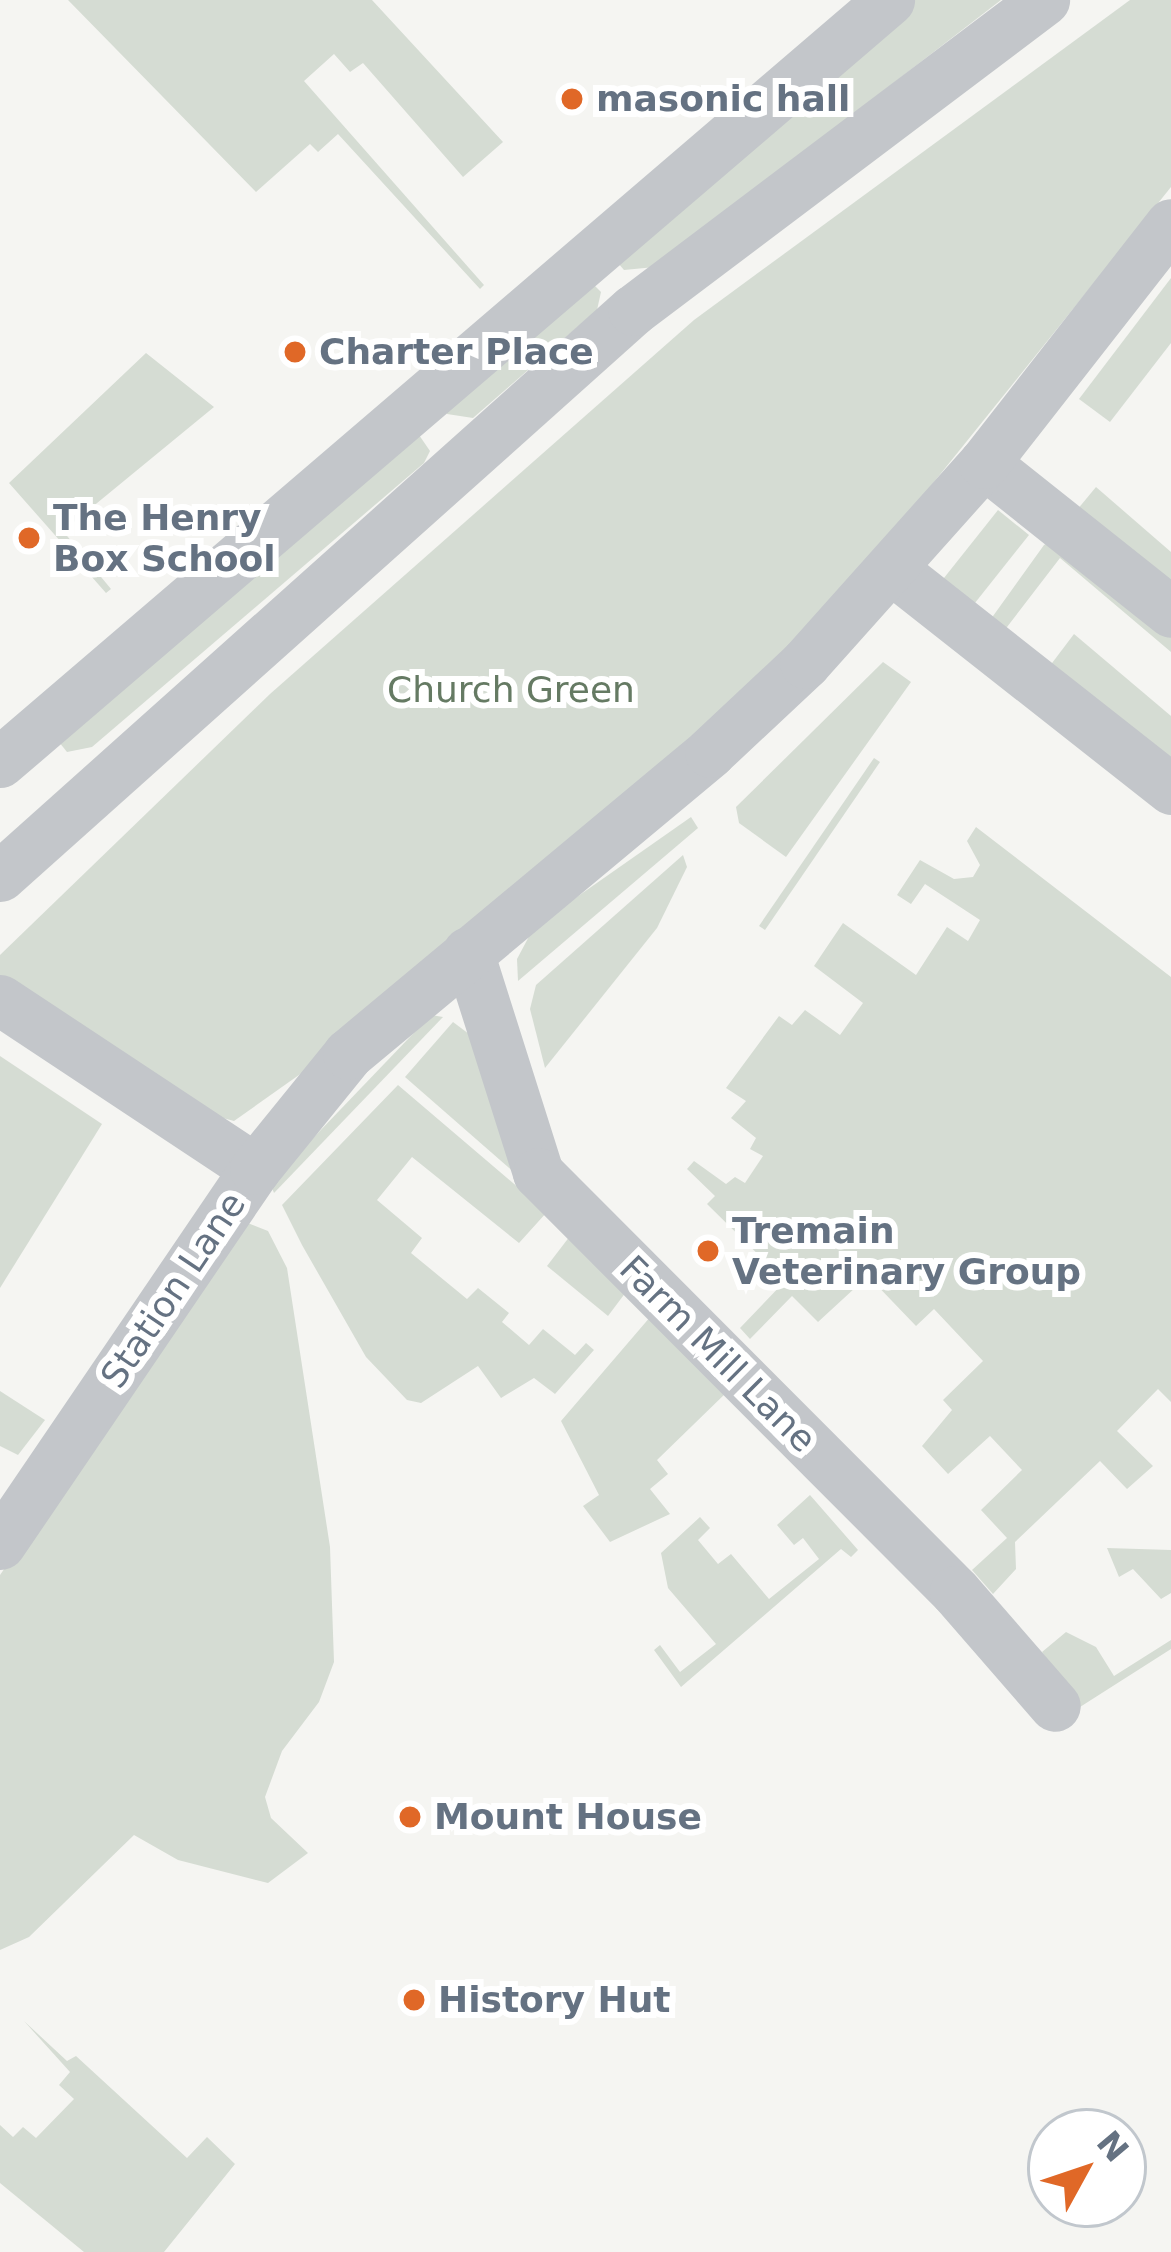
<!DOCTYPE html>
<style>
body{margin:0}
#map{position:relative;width:1171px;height:2252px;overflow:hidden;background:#f5f5f2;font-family:"DejaVu Sans",sans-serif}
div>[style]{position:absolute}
.green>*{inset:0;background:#d5dcd3}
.minor>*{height:51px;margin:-25.5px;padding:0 25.5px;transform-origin:25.5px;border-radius:25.5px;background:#c3c6ca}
.dots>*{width:33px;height:33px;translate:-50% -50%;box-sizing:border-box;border:6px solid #fff;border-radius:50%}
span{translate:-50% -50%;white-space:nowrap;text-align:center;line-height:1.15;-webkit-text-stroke:12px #fff;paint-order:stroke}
.poi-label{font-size:36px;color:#657282;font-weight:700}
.left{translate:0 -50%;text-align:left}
.park-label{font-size:36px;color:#657a63}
.street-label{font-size:36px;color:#657282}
.north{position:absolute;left:1027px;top:2108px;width:120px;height:120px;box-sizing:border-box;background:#fff;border:3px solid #c1c7cd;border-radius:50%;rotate:50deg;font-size:33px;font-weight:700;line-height:48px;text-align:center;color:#657282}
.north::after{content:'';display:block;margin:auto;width:42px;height:54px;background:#e06827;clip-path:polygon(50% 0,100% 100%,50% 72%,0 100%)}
</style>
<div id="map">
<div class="green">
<i style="clip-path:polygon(68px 0,372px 0,503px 142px,463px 177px,363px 63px,350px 72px,334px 54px,304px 81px,484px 285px,480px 289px,338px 134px,318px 152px,310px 144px,256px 192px)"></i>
<i style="clip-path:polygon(908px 0,1001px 0,655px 267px,624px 270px,618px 263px)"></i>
<i style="clip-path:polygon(1130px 0,1171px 0,1171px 187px,897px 528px,794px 642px,640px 785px,323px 1058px,234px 1121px,186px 1108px,0 985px,0 955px,270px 694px,694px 320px)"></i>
<i style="clip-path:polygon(1171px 278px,1171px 343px,1110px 422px,1079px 399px)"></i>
<i style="clip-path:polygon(591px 282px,601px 292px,597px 310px,473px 418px,447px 414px,443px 404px)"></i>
<i style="clip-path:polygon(146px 353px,214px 407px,63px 531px,111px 589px,106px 593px,9px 483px)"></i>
<i style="clip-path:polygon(419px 435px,430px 451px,424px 463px,92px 747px,67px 752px,59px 742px)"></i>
<i style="clip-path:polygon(1096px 487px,1171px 552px,1171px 592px,1072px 516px)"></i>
<i style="clip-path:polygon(998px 510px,1029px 535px,967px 613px,936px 588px)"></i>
<i style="clip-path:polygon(1060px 536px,1171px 628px,1171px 652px,1060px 558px,997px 640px,983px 630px,1044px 545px)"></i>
<i style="clip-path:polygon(1074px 634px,1171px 716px,1171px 774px,1043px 675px)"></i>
<i style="clip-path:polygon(883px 662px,911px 682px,786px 857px,739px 823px,736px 807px)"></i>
<i style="clip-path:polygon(874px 758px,880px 762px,765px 930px,759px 926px)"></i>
<i style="clip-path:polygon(691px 817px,698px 828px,518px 981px,517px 959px,534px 927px)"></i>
<i style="clip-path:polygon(976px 827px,1171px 977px,1171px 1402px,1158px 1389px,1117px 1431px,1153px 1466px,1127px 1489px,1100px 1461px,1015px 1542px,1016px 1569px,993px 1594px,972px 1570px,1007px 1538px,981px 1510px,1022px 1470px,990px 1436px,948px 1474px,922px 1446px,952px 1410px,943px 1400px,983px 1361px,934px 1309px,916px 1326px,868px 1276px,818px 1322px,792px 1296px,750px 1339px,740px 1328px,785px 1281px,707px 1204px,715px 1196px,687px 1169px,694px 1161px,726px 1184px,735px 1177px,745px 1183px,763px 1156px,750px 1149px,756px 1138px,731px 1118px,746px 1101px,726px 1088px,779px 1016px,792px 1025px,805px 1010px,840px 1035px,863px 1003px,814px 966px,843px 923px,916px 975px,947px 927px,968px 941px,980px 920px,925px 884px,911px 904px,897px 895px,920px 860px,954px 879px,973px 877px,980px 865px,967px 841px)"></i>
<i style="clip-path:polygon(683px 855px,687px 867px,657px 928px,545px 1068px,530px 1009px,536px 985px)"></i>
<i style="clip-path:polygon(431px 1015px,443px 1017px,274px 1193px,270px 1183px)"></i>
<i style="clip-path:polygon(453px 1022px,469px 1034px,515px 1173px,405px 1077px)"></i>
<i style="clip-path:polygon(0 1056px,102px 1124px,0 1288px)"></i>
<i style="clip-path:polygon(398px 1085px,547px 1212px,519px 1243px,412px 1157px,377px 1200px,422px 1238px,411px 1253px,467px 1299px,478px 1288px,509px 1313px,502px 1322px,529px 1345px,543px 1329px,575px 1355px,586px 1343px,594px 1350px,555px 1394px,534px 1378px,501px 1398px,478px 1366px,421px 1403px,407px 1400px,366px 1357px,302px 1245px,282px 1205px)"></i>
<i style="clip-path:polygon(245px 1222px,268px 1231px,287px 1268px,330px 1547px,334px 1662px,319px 1702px,282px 1751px,265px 1797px,271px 1818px,308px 1853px,268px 1883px,178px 1860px,134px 1835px,29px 1937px,0 1950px,0 1575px)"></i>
<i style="clip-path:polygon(570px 1236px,626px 1292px,608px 1316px,547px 1266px)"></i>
<i style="clip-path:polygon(651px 1316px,728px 1391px,657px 1460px,668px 1474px,650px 1489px,670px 1514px,610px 1542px,583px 1506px,599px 1495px,561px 1421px)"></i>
<i style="clip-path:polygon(0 1391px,45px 1420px,18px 1455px,0 1446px)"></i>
<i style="clip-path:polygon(810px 1495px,858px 1550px,851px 1557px,841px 1549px,681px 1687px,654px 1650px,660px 1645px,680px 1672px,716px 1644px,668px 1588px,661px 1553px,700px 1517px,710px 1528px,698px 1540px,718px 1564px,731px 1554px,769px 1599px,819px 1559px,803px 1538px,794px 1545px,777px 1525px)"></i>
<i style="clip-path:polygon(1107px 1548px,1171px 1550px,1171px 1593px,1161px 1599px,1133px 1569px,1119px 1577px)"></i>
<i style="clip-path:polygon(1066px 1632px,1096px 1647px,1114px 1676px,1171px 1640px,1171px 1649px,1080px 1707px,1042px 1652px)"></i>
<i style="clip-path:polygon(24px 2021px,67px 2061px,76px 2056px,187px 2158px,207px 2137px,235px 2164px,164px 2252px,84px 2252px,0 2183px,0 2125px,13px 2137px,23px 2127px,36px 2138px,74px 2099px,59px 2085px,70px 2072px)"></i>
</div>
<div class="minor">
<i style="left:984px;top:463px;width:239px;rotate:38.5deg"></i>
<i style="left:893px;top:570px;width:354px;rotate:38.2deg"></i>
<i style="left:0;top:762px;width:1171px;rotate:-40.6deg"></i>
<i style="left:0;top:876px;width:849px;rotate:-41.8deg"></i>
<i style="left:633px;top:310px;width:515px;rotate:-37.03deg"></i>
<i style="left:468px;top:952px;width:232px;rotate:72.4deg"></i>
<i style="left:538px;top:1173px;width:590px;rotate:45.07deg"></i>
<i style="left:955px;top:1591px;width:152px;rotate:49deg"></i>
<i style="left:0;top:1000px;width:306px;rotate:33.5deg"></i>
<i style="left:0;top:1544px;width:453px;rotate:-55.8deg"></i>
<i style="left:255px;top:1169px;width:148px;rotate:-51deg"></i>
<i style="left:348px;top:1054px;width:471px;rotate:-39.8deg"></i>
<i style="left:710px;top:752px;width:130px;rotate:-43.1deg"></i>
<i style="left:805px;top:663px;width:268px;rotate:-48.2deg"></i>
<i style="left:984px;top:463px;width:303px;rotate:-52deg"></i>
</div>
<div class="dots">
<i style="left:572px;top:99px;background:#e06827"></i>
<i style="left:295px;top:352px;background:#e06827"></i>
<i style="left:29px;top:538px;background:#e06827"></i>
<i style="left:708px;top:1251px;background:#e06827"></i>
<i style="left:410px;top:1817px;background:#e06827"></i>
<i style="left:414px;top:2000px;background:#e06827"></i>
</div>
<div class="poi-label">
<span class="left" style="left:596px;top:99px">masonic hall</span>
<span class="left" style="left:319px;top:352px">Charter Place</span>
<span class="left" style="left:53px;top:538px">The Henry<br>Box School</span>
<span class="left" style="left:732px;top:1251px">Tremain<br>Veterinary Group</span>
<span class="left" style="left:434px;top:1817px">Mount House</span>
<span class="left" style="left:438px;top:2000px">History Hut</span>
</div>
<div class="park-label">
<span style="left:511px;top:690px">Church Green</span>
</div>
<div class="street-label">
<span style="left:173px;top:1290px;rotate:-56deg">Station Lane</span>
<span style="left:718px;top:1354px;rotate:45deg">Farm Mill Lane</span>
</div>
<div class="north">N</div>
</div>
